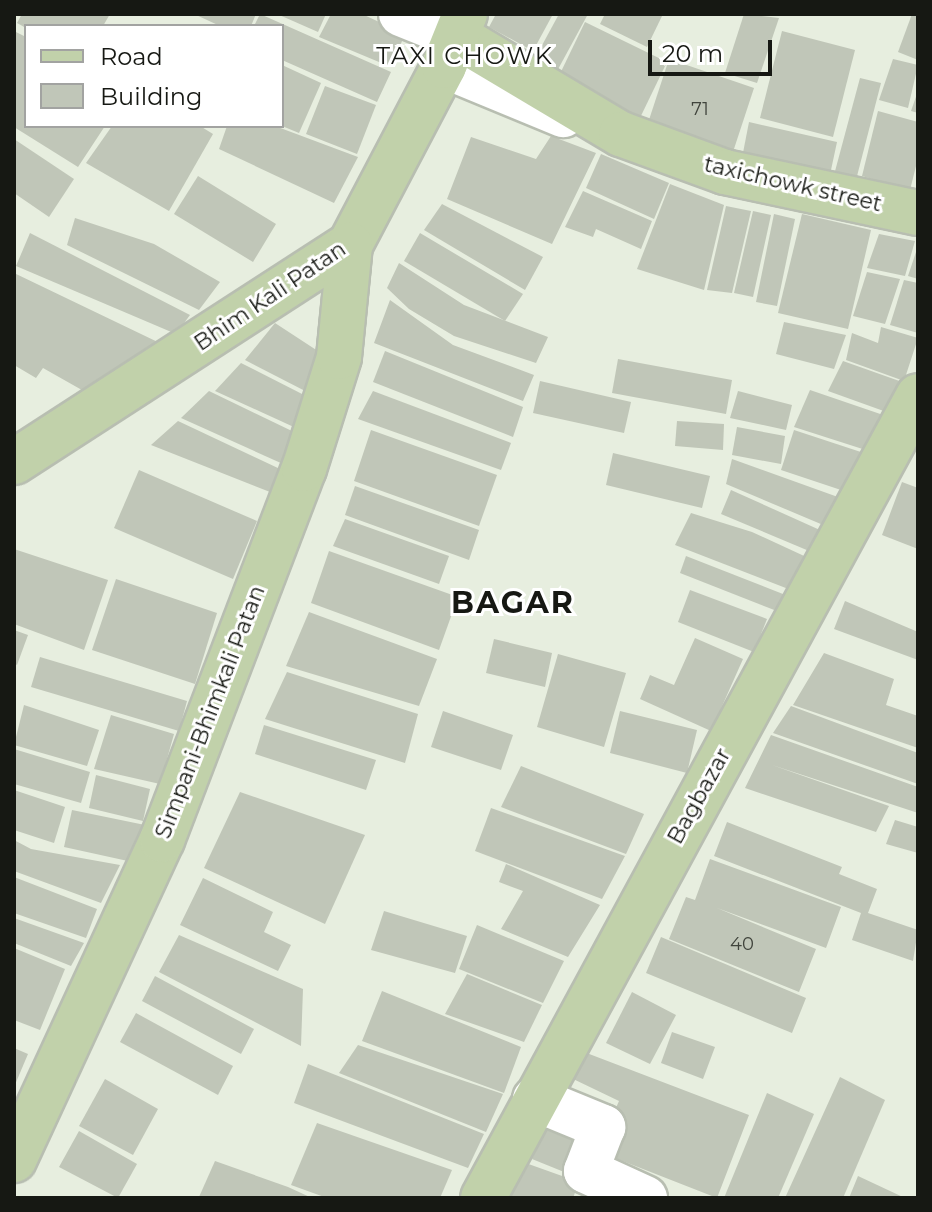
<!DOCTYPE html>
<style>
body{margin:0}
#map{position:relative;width:932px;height:1212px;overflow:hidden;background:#e7eedf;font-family:Montserrat,sans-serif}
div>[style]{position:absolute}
.building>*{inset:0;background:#c0c6b8}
.roads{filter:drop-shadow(2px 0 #b8beb1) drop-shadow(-2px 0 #b8beb1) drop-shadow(0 2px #b8beb1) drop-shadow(0 -2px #b8beb1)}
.minor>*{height:44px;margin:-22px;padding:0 22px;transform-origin:22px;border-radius:22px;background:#fff}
.major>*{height:44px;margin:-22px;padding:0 22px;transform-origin:22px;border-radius:22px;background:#c1d1aa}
span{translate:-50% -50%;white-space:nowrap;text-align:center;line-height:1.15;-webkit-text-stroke:6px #fff;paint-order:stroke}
.number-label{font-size:18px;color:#40443c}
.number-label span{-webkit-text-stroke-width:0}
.street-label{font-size:22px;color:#161813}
.neighbourhood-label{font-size:24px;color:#161813;letter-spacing:2px}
.district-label{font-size:30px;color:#161813;font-weight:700;letter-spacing:2px}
.frame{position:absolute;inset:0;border:16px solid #161813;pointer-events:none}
.legend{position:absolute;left:24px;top:24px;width:260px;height:104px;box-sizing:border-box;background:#fff;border:2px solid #a2a3a1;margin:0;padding:10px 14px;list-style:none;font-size:24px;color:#161813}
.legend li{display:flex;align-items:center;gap:16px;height:40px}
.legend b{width:40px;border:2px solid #a2a3a1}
.scale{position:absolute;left:648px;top:40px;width:124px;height:36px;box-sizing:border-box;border:4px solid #161813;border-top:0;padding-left:10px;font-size:24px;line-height:28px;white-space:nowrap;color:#161813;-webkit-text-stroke:6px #fff;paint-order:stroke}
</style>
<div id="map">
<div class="building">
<i style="clip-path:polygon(22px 14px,110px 14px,103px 26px,26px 28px,17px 23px)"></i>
<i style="clip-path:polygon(194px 14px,256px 14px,251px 26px,220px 26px)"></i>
<i style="clip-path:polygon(260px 14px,391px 72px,377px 102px,282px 60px,282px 26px,254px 26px)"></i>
<i style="clip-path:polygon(277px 14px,326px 14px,318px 32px)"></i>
<i style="clip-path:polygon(331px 14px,362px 14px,405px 34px,391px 67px,319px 37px)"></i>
<i style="clip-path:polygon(496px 14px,553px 14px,533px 51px,489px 27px)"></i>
<i style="clip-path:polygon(559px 14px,588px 14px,556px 73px,534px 60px)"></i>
<i style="clip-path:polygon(605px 14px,663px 14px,647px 47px,600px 24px)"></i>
<i style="clip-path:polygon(744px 14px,779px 18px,757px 83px,725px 73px)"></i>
<i style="clip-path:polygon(912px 14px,918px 14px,918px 60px,898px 52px)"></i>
<i style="clip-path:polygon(585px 22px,667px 62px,638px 122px,556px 82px)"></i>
<i style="clip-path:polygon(14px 31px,26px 37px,26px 126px,105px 126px,78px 167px,14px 127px)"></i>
<i style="clip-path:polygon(782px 31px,855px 50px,833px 137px,760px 118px)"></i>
<i style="clip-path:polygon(669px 59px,754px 88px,731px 158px,646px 129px)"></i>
<i style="clip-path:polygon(893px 59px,918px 65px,908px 108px,879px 100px)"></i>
<i style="clip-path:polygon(282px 65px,321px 83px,299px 133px,282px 126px)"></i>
<i style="clip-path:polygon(860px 78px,881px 83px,856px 180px,834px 175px)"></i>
<i style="clip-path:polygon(325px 86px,376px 105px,357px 154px,306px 134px)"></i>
<i style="clip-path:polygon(918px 91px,918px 113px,911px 111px)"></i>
<i style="clip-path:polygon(878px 111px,918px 122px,918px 158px,910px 190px,862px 176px)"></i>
<i style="clip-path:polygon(749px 122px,837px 142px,828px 184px,741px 163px)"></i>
<i style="clip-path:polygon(112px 126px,200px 126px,213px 134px,169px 211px,86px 163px)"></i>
<i style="clip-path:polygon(227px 126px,275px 126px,358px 157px,334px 203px,219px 149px)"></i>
<i style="clip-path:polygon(551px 136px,596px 153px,552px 244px,447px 199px,471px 137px,536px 159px)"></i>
<i style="clip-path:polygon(14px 139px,74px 179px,49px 217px,14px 193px)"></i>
<i style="clip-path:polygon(601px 154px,669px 183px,654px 219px,586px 188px)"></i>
<i style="clip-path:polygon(198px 176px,276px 224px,253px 262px,174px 214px)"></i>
<i style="clip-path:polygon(670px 184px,724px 205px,704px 290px,637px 269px)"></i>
<i style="clip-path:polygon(583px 191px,652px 221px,641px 249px,596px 229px,593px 237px,565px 227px)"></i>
<i style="clip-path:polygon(442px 204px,543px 257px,525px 290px,424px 230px)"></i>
<i style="clip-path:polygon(726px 206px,751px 211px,732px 293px,707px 290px)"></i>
<i style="clip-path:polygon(753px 211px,771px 215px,753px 297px,734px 293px)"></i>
<i style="clip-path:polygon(774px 214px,795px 219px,777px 306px,756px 302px)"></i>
<i style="clip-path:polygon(802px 214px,871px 230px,848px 329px,778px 313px)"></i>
<i style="clip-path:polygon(75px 218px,154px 244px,220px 282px,199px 310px,67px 245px)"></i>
<i style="clip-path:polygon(30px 233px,190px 315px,176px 334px,16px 266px)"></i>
<i style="clip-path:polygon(420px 233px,523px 294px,505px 321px,404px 261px)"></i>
<i style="clip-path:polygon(879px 234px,915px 241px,905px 276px,867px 268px)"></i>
<i style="clip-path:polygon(918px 246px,918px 279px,908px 276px)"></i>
<i style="clip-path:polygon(399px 263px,464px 305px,548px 337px,536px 363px,454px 336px,409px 309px,387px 288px)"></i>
<i style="clip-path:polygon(867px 272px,900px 279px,885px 324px,853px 316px)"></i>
<i style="clip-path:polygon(14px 273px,166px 346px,96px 398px,43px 368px,36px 378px,14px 365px)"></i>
<i style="clip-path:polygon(904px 280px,918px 283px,918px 333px,890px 325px)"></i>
<i style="clip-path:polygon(390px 300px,453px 345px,534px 375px,523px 401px,374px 343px)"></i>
<i style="clip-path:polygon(784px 322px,846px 335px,834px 369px,776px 354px)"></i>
<i style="clip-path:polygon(275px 323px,327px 357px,309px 393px,245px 360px)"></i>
<i style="clip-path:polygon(881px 327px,918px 338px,904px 381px,846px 360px,852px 333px,878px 343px)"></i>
<i style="clip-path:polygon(385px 351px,523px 407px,513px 437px,373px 382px)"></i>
<i style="clip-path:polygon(618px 359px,732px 380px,726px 414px,612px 393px)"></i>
<i style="clip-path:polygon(843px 361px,905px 383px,892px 414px,828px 391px)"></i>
<i style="clip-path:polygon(241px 363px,306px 396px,296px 428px,215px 391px)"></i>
<i style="clip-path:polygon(540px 381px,631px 402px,624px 433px,533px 413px)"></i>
<i style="clip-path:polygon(810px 390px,892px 418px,875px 453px,794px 427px)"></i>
<i style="clip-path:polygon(209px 391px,294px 432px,283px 464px,181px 418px)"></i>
<i style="clip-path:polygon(373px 391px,511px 443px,501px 470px,358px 419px)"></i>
<i style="clip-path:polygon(738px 391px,792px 405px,786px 430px,730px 418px)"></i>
<i style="clip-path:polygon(178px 421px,280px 469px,270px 492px,151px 445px)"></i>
<i style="clip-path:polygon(677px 421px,724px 424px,723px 450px,675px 446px)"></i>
<i style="clip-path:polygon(737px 427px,785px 436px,781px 464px,732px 455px)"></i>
<i style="clip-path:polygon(371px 430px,497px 475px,479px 526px,354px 481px)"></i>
<i style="clip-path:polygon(794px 430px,873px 456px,853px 494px,781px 470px)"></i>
<i style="clip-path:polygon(613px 453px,710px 476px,702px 508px,606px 485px)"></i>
<i style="clip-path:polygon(732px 459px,849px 501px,835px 530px,726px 484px)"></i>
<i style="clip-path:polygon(139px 470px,257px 521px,233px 579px,114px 528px)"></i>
<i style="clip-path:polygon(902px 482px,918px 488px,918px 549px,882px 535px)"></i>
<i style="clip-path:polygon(355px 486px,479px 530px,469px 560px,345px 515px)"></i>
<i style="clip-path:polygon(731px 490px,831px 535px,821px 556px,721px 514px)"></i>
<i style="clip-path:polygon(691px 513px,752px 532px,815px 561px,796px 592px,675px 545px)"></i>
<i style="clip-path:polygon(345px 519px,449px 556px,439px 584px,333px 546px)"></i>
<i style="clip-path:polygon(14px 549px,108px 580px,84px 650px,14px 624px)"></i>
<i style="clip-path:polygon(329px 551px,458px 597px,439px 650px,311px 603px)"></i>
<i style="clip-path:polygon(686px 556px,788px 596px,782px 613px,680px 573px)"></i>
<i style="clip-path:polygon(116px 579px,217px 613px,195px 684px,92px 650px)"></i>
<i style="clip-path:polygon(690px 590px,767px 619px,754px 652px,678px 622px)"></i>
<i style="clip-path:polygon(845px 601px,918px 632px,918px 660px,834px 629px)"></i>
<i style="clip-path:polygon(309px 612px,437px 659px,419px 706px,286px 666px)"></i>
<i style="clip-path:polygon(14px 630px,28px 635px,17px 665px,14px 663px)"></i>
<i style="clip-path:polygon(695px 638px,743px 659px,711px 731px,640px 699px,650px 675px,674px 685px)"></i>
<i style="clip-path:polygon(494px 639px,552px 653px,545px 687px,486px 673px)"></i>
<i style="clip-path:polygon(824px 653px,894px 679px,886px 705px,918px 716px,918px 748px,793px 705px)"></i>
<i style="clip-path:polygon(558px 654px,626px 673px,604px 747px,537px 727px)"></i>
<i style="clip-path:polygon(40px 657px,187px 701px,179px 731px,31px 687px)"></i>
<i style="clip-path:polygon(287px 672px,418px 714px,405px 763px,265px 719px)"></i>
<i style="clip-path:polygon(24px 705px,99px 730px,87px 766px,14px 745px)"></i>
<i style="clip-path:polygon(791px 706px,918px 753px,918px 784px,773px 733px)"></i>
<i style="clip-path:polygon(443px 711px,513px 735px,501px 770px,431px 747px)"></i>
<i style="clip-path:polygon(620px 711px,697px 730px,687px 773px,610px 753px)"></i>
<i style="clip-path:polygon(111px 715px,174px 734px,160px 784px,94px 769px)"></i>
<i style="clip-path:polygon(264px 725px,376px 760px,366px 790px,255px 754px)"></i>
<i style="clip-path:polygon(771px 735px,918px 787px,918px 813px,772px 765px,889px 806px,876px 832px,745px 788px)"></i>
<i style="clip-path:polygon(14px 749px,90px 772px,81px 803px,14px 784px)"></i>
<i style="clip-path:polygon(521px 766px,644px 814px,626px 854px,501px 807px)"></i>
<i style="clip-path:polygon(96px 775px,150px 789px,143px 821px,89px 808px)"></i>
<i style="clip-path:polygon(14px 790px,65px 807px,54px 843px,14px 830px)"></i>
<i style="clip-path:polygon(240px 792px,365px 835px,325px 924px,204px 868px)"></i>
<i style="clip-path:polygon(491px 808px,625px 856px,602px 899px,475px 851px)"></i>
<i style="clip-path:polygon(72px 810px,145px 825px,137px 863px,64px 847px)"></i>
<i style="clip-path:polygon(895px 820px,918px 827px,918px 853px,886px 844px)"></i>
<i style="clip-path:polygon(727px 822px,842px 867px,839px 874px,877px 889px,868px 913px,918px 930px,913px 961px,852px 940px,861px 913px,714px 856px)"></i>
<i style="clip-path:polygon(14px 840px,31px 849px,120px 865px,101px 903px,14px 871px)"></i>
<i style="clip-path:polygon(710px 859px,841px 907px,826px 948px,717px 908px,816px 949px,799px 992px,669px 939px,686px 897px,695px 900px)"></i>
<i style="clip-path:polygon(506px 864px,600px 905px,568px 957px,501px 929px,523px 891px,499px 882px)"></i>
<i style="clip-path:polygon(14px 877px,97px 909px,86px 938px,14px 913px)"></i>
<i style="clip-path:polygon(203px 878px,273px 912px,264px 932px,291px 945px,278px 971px,180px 925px)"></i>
<i style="clip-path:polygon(384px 911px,467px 936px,455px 973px,371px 950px)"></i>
<i style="clip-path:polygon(14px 918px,84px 943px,71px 966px,14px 943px)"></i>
<i style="clip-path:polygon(477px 925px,564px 961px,543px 1003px,459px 969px)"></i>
<i style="clip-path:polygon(179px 935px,303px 989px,301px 1046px,159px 972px)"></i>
<i style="clip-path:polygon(661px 937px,806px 998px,792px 1033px,646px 973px)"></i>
<i style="clip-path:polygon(14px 948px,65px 969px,40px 1030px,14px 1020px)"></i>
<i style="clip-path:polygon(467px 974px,542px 1005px,524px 1042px,445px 1014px)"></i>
<i style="clip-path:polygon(155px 976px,254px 1029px,241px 1054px,142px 1001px)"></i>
<i style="clip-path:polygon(382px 991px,521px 1047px,504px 1093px,362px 1041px)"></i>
<i style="clip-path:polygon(632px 992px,676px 1015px,650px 1064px,606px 1043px)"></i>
<i style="clip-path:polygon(136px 1013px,233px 1066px,218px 1095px,120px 1042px)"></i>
<i style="clip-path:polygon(672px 1032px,715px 1047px,703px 1079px,661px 1063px)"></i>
<i style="clip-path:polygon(358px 1045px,503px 1094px,486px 1132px,339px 1073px)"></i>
<i style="clip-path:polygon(14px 1048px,28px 1054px,14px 1087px)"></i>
<i style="clip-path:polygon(584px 1052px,749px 1115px,717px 1198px,597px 1151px,619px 1101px,569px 1077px)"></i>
<i style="clip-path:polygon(308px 1064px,484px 1134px,468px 1168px,294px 1103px)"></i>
<i style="clip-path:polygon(840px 1077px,885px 1100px,843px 1198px,785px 1198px)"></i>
<i style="clip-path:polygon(105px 1079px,158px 1109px,133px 1155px,79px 1126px)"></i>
<i style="clip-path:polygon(767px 1093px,814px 1114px,778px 1198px,724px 1198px)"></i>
<i style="clip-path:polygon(317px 1123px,452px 1170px,440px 1198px,327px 1198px,291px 1185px)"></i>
<i style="clip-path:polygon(546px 1125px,588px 1141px,574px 1176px,532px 1159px)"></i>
<i style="clip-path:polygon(79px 1131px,137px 1164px,118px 1198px,59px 1167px)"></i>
<i style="clip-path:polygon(215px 1161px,288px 1187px,312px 1198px,199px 1197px)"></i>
<i style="clip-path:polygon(520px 1161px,579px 1182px,573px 1198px,508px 1198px)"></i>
<i style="clip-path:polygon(858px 1176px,905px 1198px,849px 1198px)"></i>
</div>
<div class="roads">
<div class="minor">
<i style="left:401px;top:14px;width:61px;rotate:22deg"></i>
<i style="left:444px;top:66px;width:129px;rotate:22.4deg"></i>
<i style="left:535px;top:1099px;width:74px;rotate:22.4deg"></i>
<i style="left:603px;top:1127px;width:47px;rotate:111.1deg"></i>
<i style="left:586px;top:1171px;width:65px;rotate:24.6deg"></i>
</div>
<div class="major">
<i style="left:458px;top:37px;width:190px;rotate:30.8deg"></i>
<i style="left:621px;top:134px;width:111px;rotate:20.1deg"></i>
<i style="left:725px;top:172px;width:197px;rotate:12deg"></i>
<i style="left:14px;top:462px;width:400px;rotate:-32.9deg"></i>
<i style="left:350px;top:245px;width:202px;rotate:-62.3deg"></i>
<i style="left:444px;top:66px;width:56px;rotate:-68deg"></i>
<i style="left:14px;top:1160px;width:353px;rotate:-65.2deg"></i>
<i style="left:162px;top:840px;width:397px;rotate:-69.1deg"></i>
<i style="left:304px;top:469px;width:117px;rotate:-72.6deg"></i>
<i style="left:339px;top:357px;width:113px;rotate:-84.4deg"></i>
<i style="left:483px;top:1198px;width:912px;rotate:-61.52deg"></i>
</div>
</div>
<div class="number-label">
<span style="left:700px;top:109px">71</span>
<span style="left:742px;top:944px">40</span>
</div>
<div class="street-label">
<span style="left:793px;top:184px;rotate:13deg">taxichowk street</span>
<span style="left:270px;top:296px;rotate:-34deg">Bhim Kali Patan</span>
<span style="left:210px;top:712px;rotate:-69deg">Simpani-Bhimkali Patan</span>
<span style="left:699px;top:796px;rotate:-61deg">Bagbazar</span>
</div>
<div class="neighbourhood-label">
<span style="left:465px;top:56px">TAXI CHOWK</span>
</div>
<div class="district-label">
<span style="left:513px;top:603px">BAGAR</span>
</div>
<div class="frame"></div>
<ul class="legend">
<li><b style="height:10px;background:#c1d1aa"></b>Road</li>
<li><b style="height:22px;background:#c0c6b8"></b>Building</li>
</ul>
<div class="scale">20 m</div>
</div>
